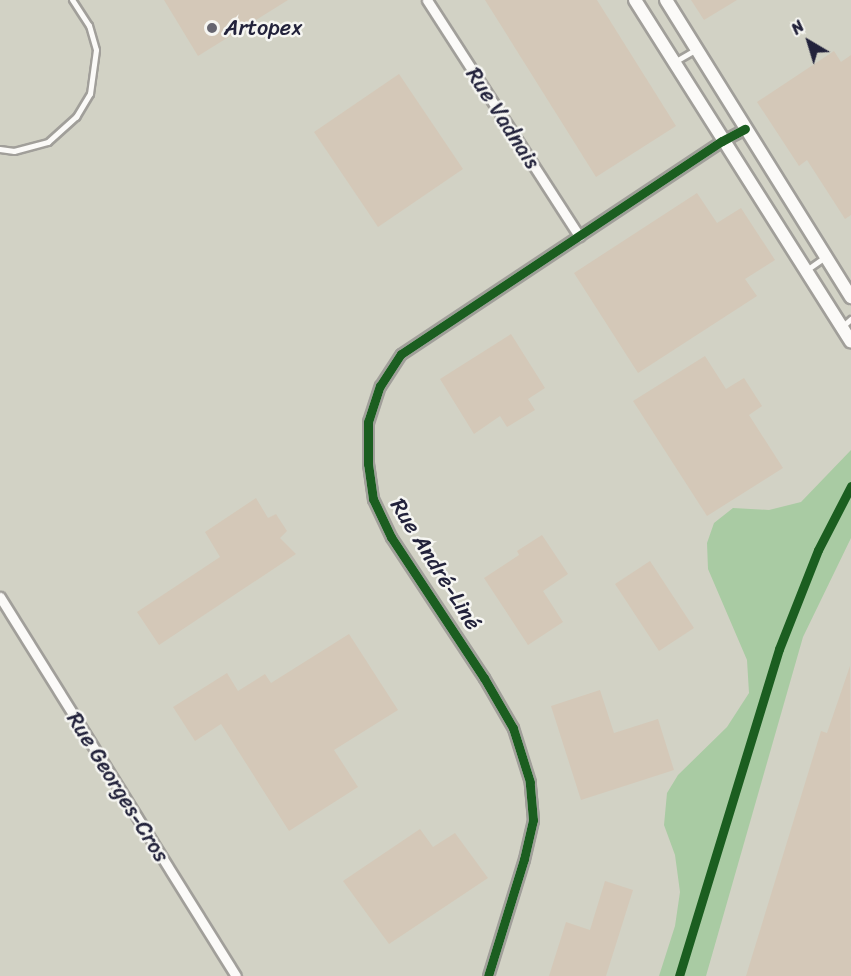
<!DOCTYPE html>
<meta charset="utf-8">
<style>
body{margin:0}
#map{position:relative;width:851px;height:976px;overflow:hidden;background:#e4e1d3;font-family:Sriracha,sans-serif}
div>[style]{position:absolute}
.industrial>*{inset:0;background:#d2d2c5}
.forest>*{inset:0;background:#a9cba3}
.building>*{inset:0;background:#d4c8b8}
.roads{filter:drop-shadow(2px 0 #a19f9a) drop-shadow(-2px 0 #a19f9a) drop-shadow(0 2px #a19f9a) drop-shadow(0 -2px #a19f9a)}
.service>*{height:4.5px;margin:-2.25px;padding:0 2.25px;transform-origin:2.25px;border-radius:2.25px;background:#fbfaf8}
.minor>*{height:9px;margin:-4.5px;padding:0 4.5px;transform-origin:4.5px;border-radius:4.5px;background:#fbfaf8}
.tertiary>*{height:12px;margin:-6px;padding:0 6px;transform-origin:6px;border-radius:6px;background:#fbfaf8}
.cycleway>*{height:9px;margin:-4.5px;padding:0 4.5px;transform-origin:4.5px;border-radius:4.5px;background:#1b5e20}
.dots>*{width:16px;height:16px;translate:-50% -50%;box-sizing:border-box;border:3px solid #f6f6f2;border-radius:50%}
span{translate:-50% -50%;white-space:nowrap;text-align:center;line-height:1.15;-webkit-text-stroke:5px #f6f6f2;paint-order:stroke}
.poi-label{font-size:22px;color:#22223b}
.left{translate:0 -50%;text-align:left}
.street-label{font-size:22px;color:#22223b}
.north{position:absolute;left:779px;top:12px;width:60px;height:60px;-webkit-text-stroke:4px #f6f6f2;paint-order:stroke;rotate:322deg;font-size:16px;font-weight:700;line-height:24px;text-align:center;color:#22223b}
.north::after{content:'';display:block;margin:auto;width:21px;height:27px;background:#22223b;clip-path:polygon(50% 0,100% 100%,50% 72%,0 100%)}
</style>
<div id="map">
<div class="industrial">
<i style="clip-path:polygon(0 0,851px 0,851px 976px,0 976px)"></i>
</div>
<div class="forest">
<i style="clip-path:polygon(851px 450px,851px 538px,803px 637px,706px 976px,659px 976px,675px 926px,680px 892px,675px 855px,664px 825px,667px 793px,678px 775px,727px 727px,749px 693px,747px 660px,708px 569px,707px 543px,714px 523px,733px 508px,769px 510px,801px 502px)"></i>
</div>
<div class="building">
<i style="clip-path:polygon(164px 0,288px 0,198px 56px)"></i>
<i style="clip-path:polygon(485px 0,597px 0,676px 126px,596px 177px)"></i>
<i style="clip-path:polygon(691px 0,737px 0,704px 20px)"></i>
<i style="clip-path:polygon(834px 51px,841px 62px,851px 55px,851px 215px,845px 219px,807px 160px,799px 166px,757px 102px)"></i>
<i style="clip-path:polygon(399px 74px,463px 169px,378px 227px,314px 132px)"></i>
<i style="clip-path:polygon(697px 193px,717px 223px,741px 208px,775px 260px,745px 279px,757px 296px,638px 373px,574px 273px)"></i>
<i style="clip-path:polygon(511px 334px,545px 388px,528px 399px,535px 410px,507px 427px,500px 416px,474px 434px,440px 379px)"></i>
<i style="clip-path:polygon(705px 356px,726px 389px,744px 378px,762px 406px,749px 415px,783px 468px,707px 516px,633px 401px)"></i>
<i style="clip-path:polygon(256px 498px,268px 518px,276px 514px,287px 531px,280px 538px,296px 554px,159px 645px,137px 612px,220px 557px,205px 532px)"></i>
<i style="clip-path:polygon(542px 535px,568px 574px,543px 591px,563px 622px,528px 645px,484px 578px,519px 555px,517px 551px)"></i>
<i style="clip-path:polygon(650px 561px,694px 628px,659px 651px,615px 584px)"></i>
<i style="clip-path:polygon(349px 634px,398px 710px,334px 750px,358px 787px,289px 831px,221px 724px,195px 741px,173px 707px,227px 673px,238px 691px,265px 674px,271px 683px)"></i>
<i style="clip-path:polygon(850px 666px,851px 976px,746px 976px,821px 731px,827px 733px)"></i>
<i style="clip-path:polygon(600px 690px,614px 733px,658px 719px,674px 770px,581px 800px,551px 706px)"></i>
<i style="clip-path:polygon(420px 829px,433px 847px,455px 833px,488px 878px,389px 944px,343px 881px)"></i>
<i style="clip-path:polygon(605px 881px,633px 890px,606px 976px,549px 976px,566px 922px,590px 930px)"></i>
</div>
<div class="roads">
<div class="service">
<i style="left:676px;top:61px;width:22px;rotate:-30deg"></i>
<i style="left:0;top:149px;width:14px;rotate:8deg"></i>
<i style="left:14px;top:151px;width:35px;rotate:-15deg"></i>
<i style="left:48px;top:142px;width:38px;rotate:-42deg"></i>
<i style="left:76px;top:117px;width:27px;rotate:-59deg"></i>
<i style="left:90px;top:94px;width:44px;rotate:-82.2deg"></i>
<i style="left:96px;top:50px;width:25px;rotate:-106deg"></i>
<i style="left:89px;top:26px;width:31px;rotate:-123deg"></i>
<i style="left:808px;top:269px;width:21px;rotate:-35deg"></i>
<i style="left:842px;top:327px;width:12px;rotate:-42deg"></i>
</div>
<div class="minor">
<i style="left:427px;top:0;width:281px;rotate:57.2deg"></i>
<i style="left:0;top:597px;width:446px;rotate:58.1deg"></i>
<i style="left:488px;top:976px;width:122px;rotate:-72.9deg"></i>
<i style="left:524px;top:859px;width:40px;rotate:-77deg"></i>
<i style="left:533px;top:820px;width:38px;rotate:-95deg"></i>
<i style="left:530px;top:782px;width:57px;rotate:-107.5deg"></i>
<i style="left:513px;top:728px;width:58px;rotate:-120.1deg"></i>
<i style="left:484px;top:678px;width:169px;rotate:-123.4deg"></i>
<i style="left:391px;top:537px;width:42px;rotate:-115.3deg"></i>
<i style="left:373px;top:499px;width:35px;rotate:-98deg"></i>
<i style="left:368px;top:464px;width:42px;rotate:-90deg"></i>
<i style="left:368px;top:422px;width:38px;rotate:-72deg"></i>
<i style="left:380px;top:386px;width:38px;rotate:-57deg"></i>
<i style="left:401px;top:354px;width:385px;rotate:-33.6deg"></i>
<i style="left:722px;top:141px;width:26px;rotate:-28deg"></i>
</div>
<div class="tertiary">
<i style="left:635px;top:0;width:404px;rotate:57.7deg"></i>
<i style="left:666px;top:0;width:350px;rotate:58.1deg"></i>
</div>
</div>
<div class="cycleway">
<i style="left:488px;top:976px;width:122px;rotate:-72.9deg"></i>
<i style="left:524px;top:859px;width:40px;rotate:-77deg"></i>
<i style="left:533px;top:820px;width:38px;rotate:-95deg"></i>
<i style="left:530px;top:782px;width:57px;rotate:-107.5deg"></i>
<i style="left:513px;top:728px;width:58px;rotate:-120.1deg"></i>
<i style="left:484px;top:678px;width:169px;rotate:-123.4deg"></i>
<i style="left:391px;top:537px;width:42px;rotate:-115.3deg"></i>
<i style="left:373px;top:499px;width:35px;rotate:-98deg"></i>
<i style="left:368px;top:464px;width:42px;rotate:-90deg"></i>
<i style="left:368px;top:422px;width:38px;rotate:-72deg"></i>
<i style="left:380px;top:386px;width:38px;rotate:-57deg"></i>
<i style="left:401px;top:354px;width:385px;rotate:-33.6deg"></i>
<i style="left:722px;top:141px;width:26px;rotate:-28deg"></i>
<i style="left:679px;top:976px;width:342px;rotate:-73deg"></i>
<i style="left:779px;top:649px;width:106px;rotate:-68.5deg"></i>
<i style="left:818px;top:550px;width:72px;rotate:-62.7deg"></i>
</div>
<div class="dots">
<i style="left:212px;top:28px;background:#666570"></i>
</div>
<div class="poi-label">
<span class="left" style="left:224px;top:28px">Artopex</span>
</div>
<div class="street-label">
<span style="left:503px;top:118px;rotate:57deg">Rue Vadnais</span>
<span style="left:436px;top:564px;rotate:58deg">Rue André-Liné</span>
<span style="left:118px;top:787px;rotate:58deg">Rue Georges-Cros</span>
</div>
<div class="north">N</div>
</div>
